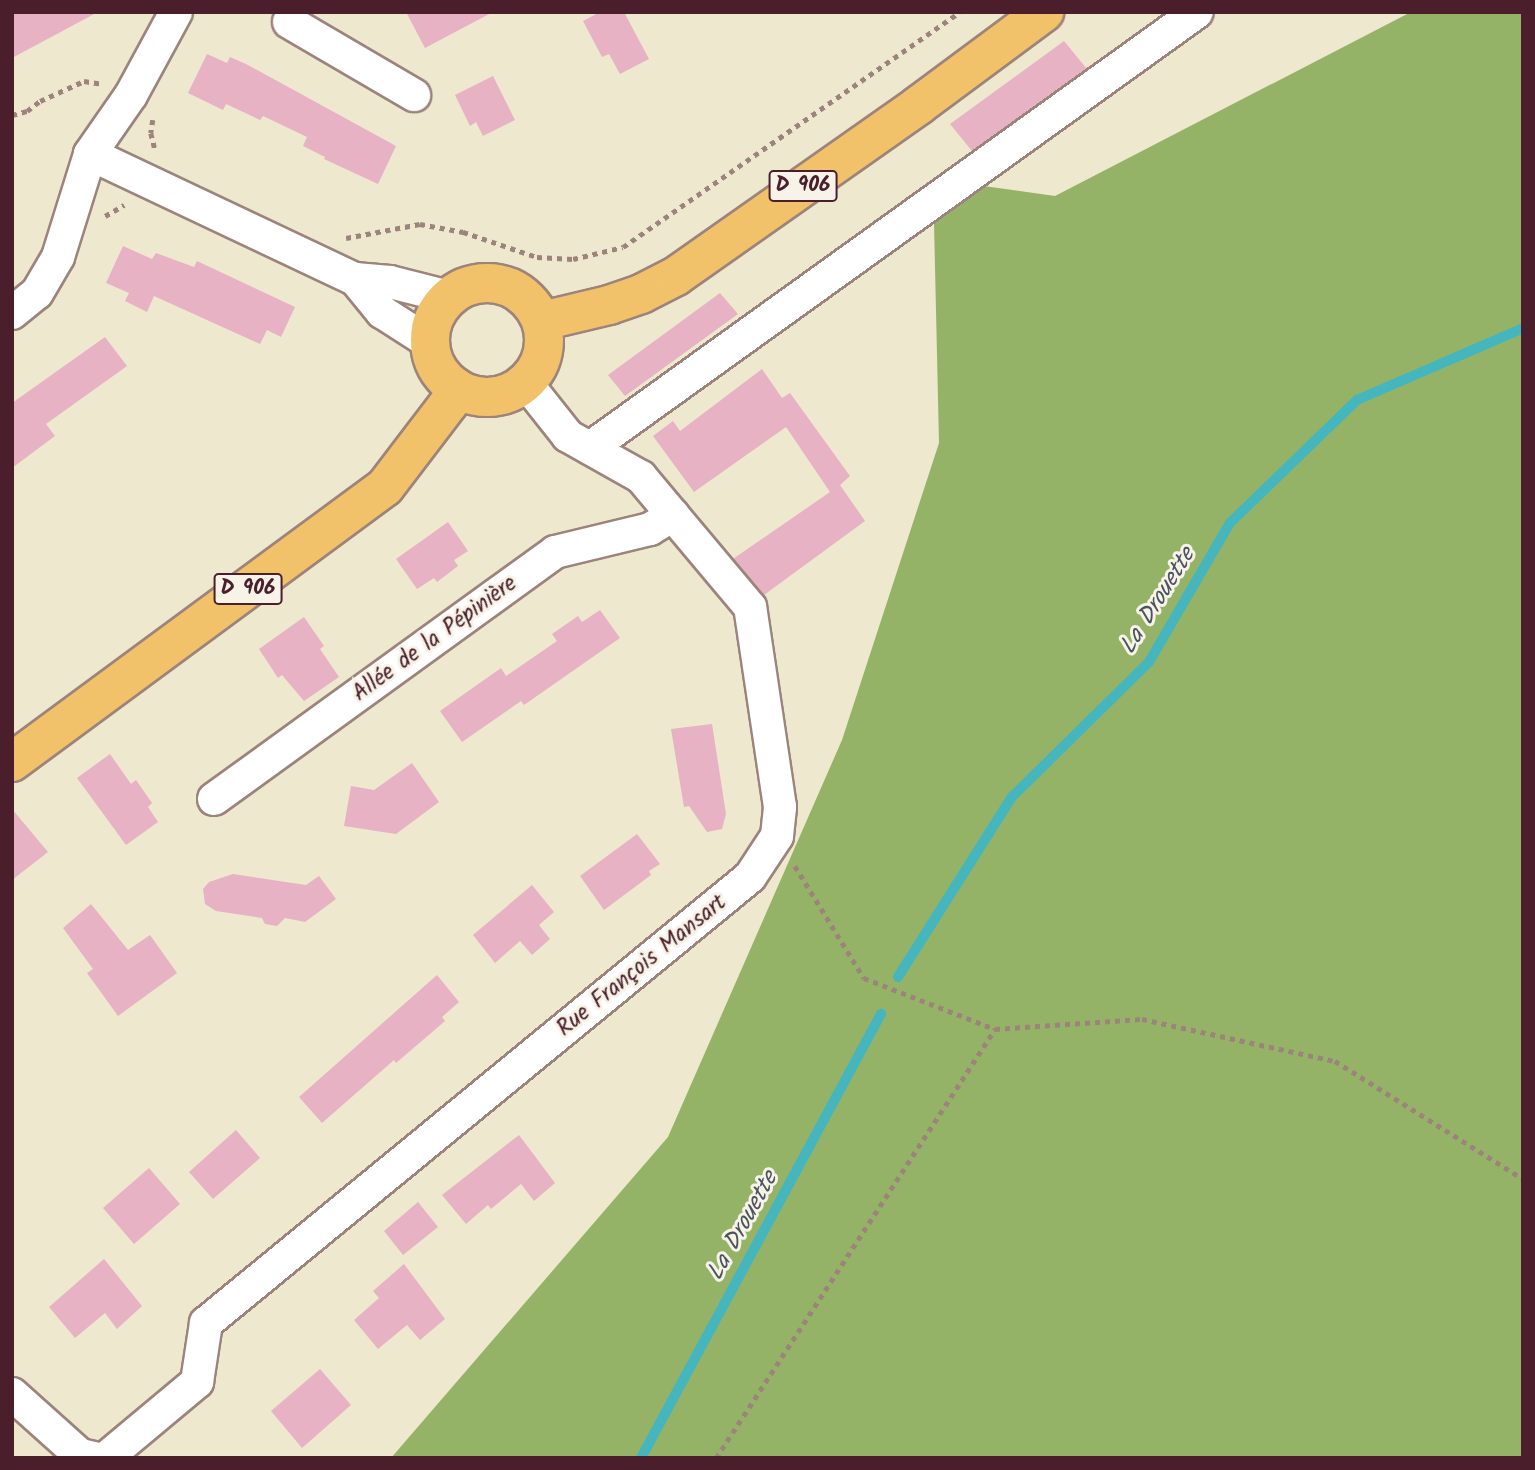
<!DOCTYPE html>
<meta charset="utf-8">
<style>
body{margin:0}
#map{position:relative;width:1535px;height:1470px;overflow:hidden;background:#eee8ce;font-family:Kalam,sans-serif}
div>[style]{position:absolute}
.forest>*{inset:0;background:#94b366}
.stream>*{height:10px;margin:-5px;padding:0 5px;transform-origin:5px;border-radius:5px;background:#46b6be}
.building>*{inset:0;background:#e7b2c4}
.path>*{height:4.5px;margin-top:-2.25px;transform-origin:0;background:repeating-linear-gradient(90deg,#9c847c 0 5px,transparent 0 10px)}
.roads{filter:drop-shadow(2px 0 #9c847c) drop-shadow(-2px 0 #9c847c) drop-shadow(0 2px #9c847c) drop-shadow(0 -2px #9c847c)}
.minor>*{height:32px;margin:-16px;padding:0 16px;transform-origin:16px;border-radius:16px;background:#fff}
.major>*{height:38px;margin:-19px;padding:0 19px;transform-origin:19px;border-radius:19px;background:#f2c26a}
.major>.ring{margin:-19px;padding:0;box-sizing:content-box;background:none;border:38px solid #f2c26a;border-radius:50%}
span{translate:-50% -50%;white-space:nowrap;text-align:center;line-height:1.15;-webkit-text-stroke:6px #f7f3e8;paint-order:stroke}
.shield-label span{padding:2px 5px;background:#f7f3e8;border:2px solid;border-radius:5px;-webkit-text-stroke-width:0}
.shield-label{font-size:21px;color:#4a1f2b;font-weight:700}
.street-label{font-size:23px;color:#4a1f2b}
.water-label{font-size:24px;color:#49545e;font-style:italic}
.frame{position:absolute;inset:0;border:14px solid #4a1f2b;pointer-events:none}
</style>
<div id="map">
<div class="forest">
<i style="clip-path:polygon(1411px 12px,1523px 12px,1523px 1458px,391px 1458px,668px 1137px,842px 740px,939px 443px,933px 179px,1055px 196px)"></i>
</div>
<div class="stream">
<i style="left:898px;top:977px;width:213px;rotate:-57.7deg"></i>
<i style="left:1012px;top:797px;width:192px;rotate:-44.6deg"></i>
<i style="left:1149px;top:662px;width:161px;rotate:-59.8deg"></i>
<i style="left:1230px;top:523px;width:177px;rotate:-44.1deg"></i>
<i style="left:1357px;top:400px;width:181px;rotate:-23.4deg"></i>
<i style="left:641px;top:1458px;width:505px;rotate:-61.61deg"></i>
</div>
<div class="building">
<i style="clip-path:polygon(12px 12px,98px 12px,12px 58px)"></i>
<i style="clip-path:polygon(406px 12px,493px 12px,425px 48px)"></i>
<i style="clip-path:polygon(600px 12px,624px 12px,649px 59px,620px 74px,609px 54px,602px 57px,583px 21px)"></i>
<i style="clip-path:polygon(1064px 41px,1087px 69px,972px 151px,950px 124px)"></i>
<i style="clip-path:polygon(207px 54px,227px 63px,230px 57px,246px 64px,396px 146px,378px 184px,324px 159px,325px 157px,303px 146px,307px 137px,263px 116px,260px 120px,226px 104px,223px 110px,188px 93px)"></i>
<i style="clip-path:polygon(493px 76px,515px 120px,483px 136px,476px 122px,470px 126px,455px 95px)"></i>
<i style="clip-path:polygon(123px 246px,152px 259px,156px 253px,194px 267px,197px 261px,295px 307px,281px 337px,267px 330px,260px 344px,154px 296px,147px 312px,125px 301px,129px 293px,106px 283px)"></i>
<i style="clip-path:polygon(720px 293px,738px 314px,625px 396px,608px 375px)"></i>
<i style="clip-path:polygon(105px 337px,127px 366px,46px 424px,55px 436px,12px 468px,12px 403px)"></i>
<i style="clip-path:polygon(762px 369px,782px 398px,790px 393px,850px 476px,838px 487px,840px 485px,865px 521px,764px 595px,733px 559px,830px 492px,786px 427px,694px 492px,653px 436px,673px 421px,680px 431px)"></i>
<i style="clip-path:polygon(448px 522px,468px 551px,454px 560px,458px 566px,437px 582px,434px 578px,417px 589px,396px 559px)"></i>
<i style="clip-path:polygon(600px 610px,620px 638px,524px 705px,521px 701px,462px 742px,440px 711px,501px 668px,506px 676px,557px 641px,552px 634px,578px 616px,582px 622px)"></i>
<i style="clip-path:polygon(304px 617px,324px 646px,320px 649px,339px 677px,304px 701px,282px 675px,278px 678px,259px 649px)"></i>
<i style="clip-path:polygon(712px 724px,726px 814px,722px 829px,707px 832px,689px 806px,684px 807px,671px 729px)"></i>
<i style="clip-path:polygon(110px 754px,131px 784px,136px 780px,152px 803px,148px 807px,158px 822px,126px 845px,77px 778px)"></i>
<i style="clip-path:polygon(412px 763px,439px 802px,396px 834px,344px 826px,351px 786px,374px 790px)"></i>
<i style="clip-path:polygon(12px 809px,48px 852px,12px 880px)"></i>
<i style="clip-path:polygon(637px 834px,660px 864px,649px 871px,651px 875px,604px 910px,580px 876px)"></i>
<i style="clip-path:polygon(233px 874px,306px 885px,319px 876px,336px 899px,305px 922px,285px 918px,277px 926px,265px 924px,262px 918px,216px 911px,205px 904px,203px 889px,209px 882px)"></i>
<i style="clip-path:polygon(532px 885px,554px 912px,539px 925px,550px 939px,532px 955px,520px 941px,495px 963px,473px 935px)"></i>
<i style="clip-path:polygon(91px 904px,128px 950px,150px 935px,177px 973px,118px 1016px,87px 973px,93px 969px,63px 928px)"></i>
<i style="clip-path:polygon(437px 975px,459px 1002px,442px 1017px,445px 1021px,396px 1063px,394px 1060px,322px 1123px,299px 1097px)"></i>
<i style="clip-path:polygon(236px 1130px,260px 1158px,213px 1199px,189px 1172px)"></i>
<i style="clip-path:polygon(519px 1135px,555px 1183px,534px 1201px,521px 1184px,491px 1209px,488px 1205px,466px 1224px,442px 1195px)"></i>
<i style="clip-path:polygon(149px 1168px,180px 1204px,134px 1244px,103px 1208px)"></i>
<i style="clip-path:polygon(418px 1202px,438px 1227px,403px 1255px,384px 1231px)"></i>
<i style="clip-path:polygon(104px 1259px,142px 1306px,117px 1329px,105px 1313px,75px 1338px,49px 1307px)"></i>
<i style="clip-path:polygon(404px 1264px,445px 1319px,420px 1340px,407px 1325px,378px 1349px,354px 1320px,379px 1298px,373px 1291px)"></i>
<i style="clip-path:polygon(320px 1369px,351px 1405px,302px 1448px,271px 1411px)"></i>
</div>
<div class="path">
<i style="left:12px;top:115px;width:16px;rotate:-15deg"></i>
<i style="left:27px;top:111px;width:16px;rotate:-38deg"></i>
<i style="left:40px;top:101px;width:48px;rotate:-24.4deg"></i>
<i style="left:84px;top:81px;width:19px;rotate:9deg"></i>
<i style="left:153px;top:120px;width:13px;rotate:99deg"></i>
<i style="left:151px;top:133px;width:16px;rotate:76deg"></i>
<i style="left:105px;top:216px;width:22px;rotate:-30deg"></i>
<i style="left:346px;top:238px;width:75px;rotate:-10.7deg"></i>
<i style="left:420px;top:224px;width:44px;rotate:10.5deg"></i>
<i style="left:463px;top:232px;width:78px;rotate:18.7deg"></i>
<i style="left:537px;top:257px;width:36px;rotate:3deg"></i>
<i style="left:573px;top:259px;width:51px;rotate:-13.5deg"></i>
<i style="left:623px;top:247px;width:411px;rotate:-34.9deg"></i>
<i style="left:795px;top:866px;width:132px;rotate:58.4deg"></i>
<i style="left:864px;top:978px;width:141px;rotate:21.3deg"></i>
<i style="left:995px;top:1029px;width:147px;rotate:-3.9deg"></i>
<i style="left:1142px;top:1019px;width:198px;rotate:12.3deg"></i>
<i style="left:1335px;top:1061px;width:222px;rotate:32.1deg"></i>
<i style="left:716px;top:1458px;width:512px;rotate:-56.96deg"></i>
</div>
<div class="roads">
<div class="minor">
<i style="left:289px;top:22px;width:145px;rotate:30.3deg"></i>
<i style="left:90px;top:154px;width:293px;rotate:25.3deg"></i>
<i style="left:355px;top:279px;width:35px;rotate:5deg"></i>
<i style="left:390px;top:282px;width:61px;rotate:14.3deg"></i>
<i style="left:355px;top:279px;width:43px;rotate:50.7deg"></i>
<i style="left:382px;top:312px;width:56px;rotate:32.6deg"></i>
<i style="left:12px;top:313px;width:32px;rotate:-39deg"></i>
<i style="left:37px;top:293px;width:42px;rotate:-59.7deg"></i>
<i style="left:58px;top:257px;width:108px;rotate:-72.7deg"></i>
<i style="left:90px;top:154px;width:72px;rotate:-55.2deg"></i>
<i style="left:131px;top:95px;width:94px;rotate:-61.5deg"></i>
<i style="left:590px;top:448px;width:747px;rotate:-35.69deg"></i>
<i style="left:214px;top:799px;width:421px;rotate:-35.9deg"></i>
<i style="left:555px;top:552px;width:98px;rotate:-13.6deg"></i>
<i style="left:650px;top:529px;width:27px;rotate:-31deg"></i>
<i style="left:12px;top:1394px;width:91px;rotate:41.9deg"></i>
<i style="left:80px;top:1455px;width:14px;rotate:12deg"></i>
<i style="left:106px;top:1458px;width:119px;rotate:-39.9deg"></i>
<i style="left:197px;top:1382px;width:60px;rotate:-81.3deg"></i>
<i style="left:206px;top:1323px;width:703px;rotate:-39.35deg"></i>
<i style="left:750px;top:877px;width:49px;rotate:-56.6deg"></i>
<i style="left:777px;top:836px;width:29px;rotate:-84deg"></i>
<i style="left:780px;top:807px;width:202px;rotate:-98.5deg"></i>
<i style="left:750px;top:607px;width:170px;rotate:-130deg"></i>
<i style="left:641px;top:477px;width:84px;rotate:-150.7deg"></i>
<i style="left:568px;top:436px;width:68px;rotate:-128.4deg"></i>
</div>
<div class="major">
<i class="ring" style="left:430px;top:283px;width:76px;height:76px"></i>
<i style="left:542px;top:321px;width:69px;rotate:-13.4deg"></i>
<i style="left:609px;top:305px;width:34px;rotate:-19deg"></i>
<i style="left:641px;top:294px;width:39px;rotate:-27deg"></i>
<i style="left:676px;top:276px;width:297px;rotate:-35.1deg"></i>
<i style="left:919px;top:105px;width:156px;rotate:-36.6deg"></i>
<i style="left:12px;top:762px;width:463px;rotate:-36.4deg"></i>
<i style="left:385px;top:487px;width:106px;rotate:-52.7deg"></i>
<i style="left:449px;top:403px;width:17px;rotate:-65deg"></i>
</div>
</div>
<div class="shield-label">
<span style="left:803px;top:186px">D 906</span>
<span style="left:248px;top:589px">D 906</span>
</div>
<div class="street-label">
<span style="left:435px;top:639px;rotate:-36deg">Allée de la Pépinière</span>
<span style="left:642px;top:966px;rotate:-39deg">Rue François Mansart</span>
</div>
<div class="water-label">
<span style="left:1158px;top:601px;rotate:-58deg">La Drouette</span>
<span style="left:743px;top:1226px;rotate:-61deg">La Drouette</span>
</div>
<div class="frame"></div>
</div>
